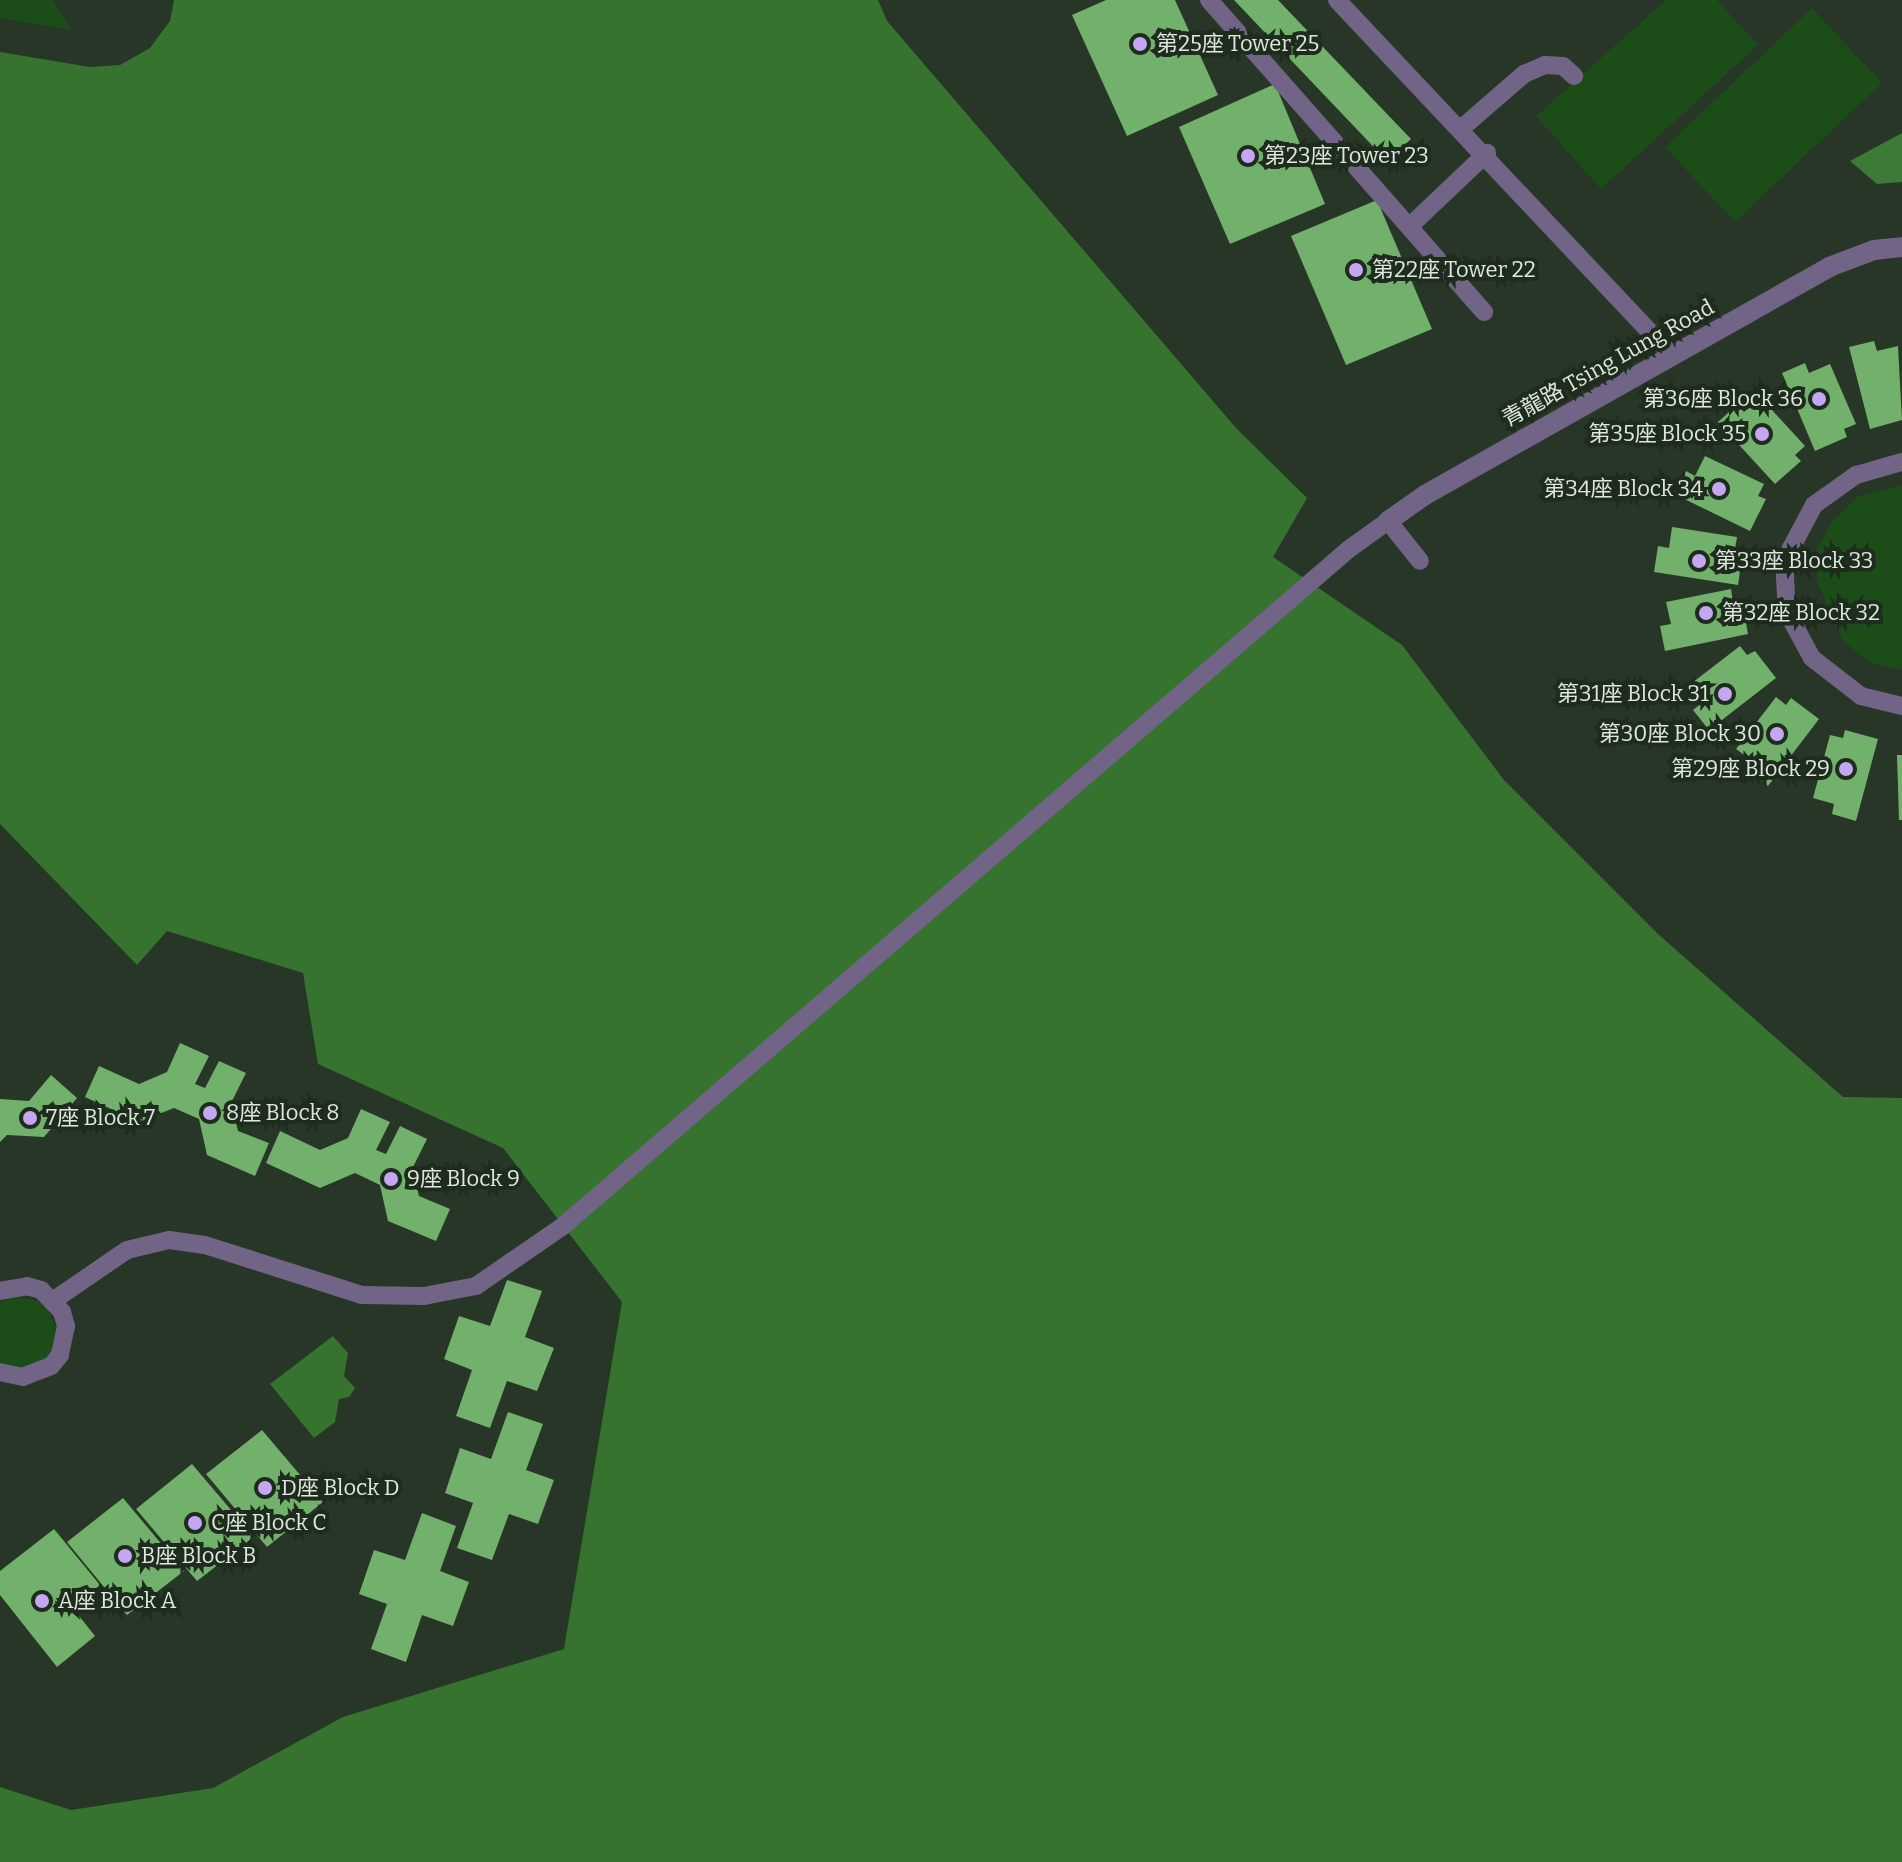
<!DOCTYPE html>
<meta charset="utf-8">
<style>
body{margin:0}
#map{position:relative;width:1902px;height:1862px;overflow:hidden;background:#273626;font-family:Bitter,"Noto Sans TC",serif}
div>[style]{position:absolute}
.green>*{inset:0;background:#1c4c18}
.forest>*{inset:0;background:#3c7a36}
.water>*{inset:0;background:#35732f}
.building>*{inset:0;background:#72b16b}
.lane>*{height:18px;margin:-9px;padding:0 9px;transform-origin:9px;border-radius:9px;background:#716486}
.street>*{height:20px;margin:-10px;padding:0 10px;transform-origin:10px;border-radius:10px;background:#716486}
.dots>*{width:22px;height:22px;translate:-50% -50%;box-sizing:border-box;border:4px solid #1d2c1c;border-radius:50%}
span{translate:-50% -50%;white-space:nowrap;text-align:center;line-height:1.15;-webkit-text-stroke:8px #1d2c1c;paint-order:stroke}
.poi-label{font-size:22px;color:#dee7dd}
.left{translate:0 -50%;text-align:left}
.right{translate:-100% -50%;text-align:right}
.street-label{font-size:22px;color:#dee7dd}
</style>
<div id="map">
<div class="green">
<i style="clip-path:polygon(0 0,53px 0,72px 30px,0 18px)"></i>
<i style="clip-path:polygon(1666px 0,1717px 0,1758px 45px,1601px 189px,1536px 116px)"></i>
<i style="clip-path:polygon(1812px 8px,1882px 83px,1735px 222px,1665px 147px)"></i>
<i style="clip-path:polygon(1902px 485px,1902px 670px,1870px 663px,1843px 641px,1817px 581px,1817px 549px,1833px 520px,1857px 497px)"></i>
<i style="clip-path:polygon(12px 1297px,37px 1300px,47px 1308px,58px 1331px,52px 1355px,32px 1370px,0 1366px,0 1302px)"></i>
</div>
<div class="forest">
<i style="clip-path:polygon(1902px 133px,1902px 182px,1877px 184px,1850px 161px)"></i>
</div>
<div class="water">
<i style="clip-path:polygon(174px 0,878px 0,887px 21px,1236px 428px,1307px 498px,1273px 557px,1402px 645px,1504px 780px,1658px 934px,1843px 1097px,1902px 1098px,1902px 1862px,0 1862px,0 1787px,71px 1810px,213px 1788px,343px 1717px,564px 1649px,622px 1302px,503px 1148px,318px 1064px,303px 973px,167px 931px,137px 965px,0 824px,0 52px,90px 67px,120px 65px,150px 48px,170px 21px)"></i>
<i style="clip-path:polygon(333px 1336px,348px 1353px,344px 1376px,355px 1388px,349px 1397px,339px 1399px,335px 1422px,314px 1438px,270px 1384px)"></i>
</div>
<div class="building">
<i style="clip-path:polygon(1106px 0,1175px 0,1218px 95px,1127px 136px,1072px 15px)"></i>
<i style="clip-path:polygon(1234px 0,1278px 0,1411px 139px,1387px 161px)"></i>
<i style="clip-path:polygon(1275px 84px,1325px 204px,1230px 244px,1179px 127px)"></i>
<i style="clip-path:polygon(1377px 200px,1432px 329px,1346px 365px,1291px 236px)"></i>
<i style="clip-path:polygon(1874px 341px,1877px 351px,1898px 346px,1902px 420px,1870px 429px,1849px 347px)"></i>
<i style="clip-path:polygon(1805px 363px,1809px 373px,1830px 364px,1856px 424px,1844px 429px,1847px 437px,1815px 451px,1782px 373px)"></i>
<i style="clip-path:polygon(1761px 398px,1805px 446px,1795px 455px,1801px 461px,1775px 484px,1718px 422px,1737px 405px,1744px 412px)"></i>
<i style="clip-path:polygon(1705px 456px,1764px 484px,1758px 496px,1766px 499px,1750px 531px,1674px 494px,1686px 471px,1695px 476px)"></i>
<i style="clip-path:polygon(1672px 527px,1737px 537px,1735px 549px,1743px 551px,1738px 585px,1654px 572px,1658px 546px,1669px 548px)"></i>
<i style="clip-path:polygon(1731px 589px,1733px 602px,1742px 600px,1748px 634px,1665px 651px,1660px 626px,1671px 624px,1666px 602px)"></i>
<i style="clip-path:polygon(1740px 646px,1747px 655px,1755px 651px,1776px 678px,1709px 730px,1693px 710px,1702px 703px,1688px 686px)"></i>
<i style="clip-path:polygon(1776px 697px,1786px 705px,1791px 698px,1819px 719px,1768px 786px,1747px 771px,1754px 762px,1736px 749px)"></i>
<i style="clip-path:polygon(1845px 730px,1878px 739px,1856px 821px,1832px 814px,1834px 804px,1813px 798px,1830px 735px,1843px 738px)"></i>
<i style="clip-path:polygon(1897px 755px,1902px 755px,1902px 820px,1899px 820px)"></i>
<i style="clip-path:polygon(180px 1043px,209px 1056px,195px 1084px,205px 1088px,219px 1061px,246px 1073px,231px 1103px,238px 1131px,269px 1143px,255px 1176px,207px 1155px,199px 1119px,174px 1108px,139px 1122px,85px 1097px,99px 1066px,139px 1084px,167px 1072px)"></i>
<i style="clip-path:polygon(51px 1075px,77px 1098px,44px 1137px,7px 1135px,0 1142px,0 1099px,29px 1101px)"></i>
<i style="clip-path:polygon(361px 1109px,390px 1122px,376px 1150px,386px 1154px,400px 1126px,427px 1139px,412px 1169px,419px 1196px,450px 1209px,436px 1241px,388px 1221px,380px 1185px,355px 1173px,320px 1188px,266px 1163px,280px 1131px,320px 1150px,348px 1138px)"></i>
<i style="clip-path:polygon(507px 1280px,542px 1291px,525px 1337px,554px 1348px,537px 1391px,507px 1381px,490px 1428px,456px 1416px,472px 1370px,444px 1359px,459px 1316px,490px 1326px)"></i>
<i style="clip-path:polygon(508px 1412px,543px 1424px,526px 1470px,554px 1480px,538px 1524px,509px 1514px,492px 1560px,457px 1548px,473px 1503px,445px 1493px,460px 1448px,491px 1459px)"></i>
<i style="clip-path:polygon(262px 1430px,323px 1502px,267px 1547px,206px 1474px)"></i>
<i style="clip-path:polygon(192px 1464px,254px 1537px,197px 1581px,136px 1509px)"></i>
<i style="clip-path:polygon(123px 1498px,184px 1571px,127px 1615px,67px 1542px)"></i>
<i style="clip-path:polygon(422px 1513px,456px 1526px,440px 1571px,469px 1582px,453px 1626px,422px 1615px,406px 1662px,371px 1649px,387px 1604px,359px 1594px,374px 1550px,405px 1560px)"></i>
<i style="clip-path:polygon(54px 1529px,100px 1585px,72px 1607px,95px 1636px,57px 1667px,0 1595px,0 1571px)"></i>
</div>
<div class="lane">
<i style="left:1209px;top:0;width:416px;rotate:48.6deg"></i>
<i style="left:1337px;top:0;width:487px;rotate:46.7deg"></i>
<i style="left:1463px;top:127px;width:81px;rotate:-41deg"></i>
<i style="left:1524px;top:74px;width:23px;rotate:-23deg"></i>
<i style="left:1545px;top:65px;width:18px;rotate:3deg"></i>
<i style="left:1563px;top:66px;width:15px;rotate:42deg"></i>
<i style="left:1411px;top:225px;width:105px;rotate:-43.5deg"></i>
<i style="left:1902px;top:462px;width:48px;rotate:164.2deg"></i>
<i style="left:1856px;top:475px;width:52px;rotate:144.5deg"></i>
<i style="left:1814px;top:505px;width:49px;rotate:118.1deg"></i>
<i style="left:1791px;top:548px;width:30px;rotate:102deg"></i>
<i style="left:1785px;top:577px;width:35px;rotate:87deg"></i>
<i style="left:1787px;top:612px;width:52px;rotate:61.5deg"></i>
<i style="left:1812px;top:658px;width:62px;rotate:37.8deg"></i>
<i style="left:1861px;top:696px;width:42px;rotate:13.7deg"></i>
<i style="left:0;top:1291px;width:27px;rotate:-10deg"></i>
<i style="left:27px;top:1286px;width:15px;rotate:16deg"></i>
<i style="left:41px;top:1290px;width:30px;rotate:46deg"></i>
<i style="left:62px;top:1312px;width:15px;rotate:74deg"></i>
<i style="left:66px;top:1326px;width:30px;rotate:102deg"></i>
<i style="left:60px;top:1355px;width:14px;rotate:129deg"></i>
<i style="left:51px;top:1366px;width:30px;rotate:159deg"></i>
<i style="left:23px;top:1377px;width:24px;rotate:-168deg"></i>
<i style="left:54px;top:1300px;width:88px;rotate:-34.4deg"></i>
<i style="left:127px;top:1250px;width:43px;rotate:-13.4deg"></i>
<i style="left:169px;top:1240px;width:36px;rotate:8deg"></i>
<i style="left:205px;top:1245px;width:165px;rotate:17.7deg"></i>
<i style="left:362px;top:1295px;width:62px;rotate:0.9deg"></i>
<i style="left:424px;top:1296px;width:53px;rotate:-10.9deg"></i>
<i style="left:476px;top:1286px;width:106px;rotate:-34.6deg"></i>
<i style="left:563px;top:1226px;width:1037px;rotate:-40.74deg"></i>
<i style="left:1349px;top:549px;width:48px;rotate:-35.7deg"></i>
<i style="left:1388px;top:521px;width:51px;rotate:51.3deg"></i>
</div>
<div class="street">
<i style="left:1388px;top:521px;width:45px;rotate:-35.1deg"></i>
<i style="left:1425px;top:495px;width:464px;rotate:-29.4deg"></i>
<i style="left:1829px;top:267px;width:48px;rotate:-20.7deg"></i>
<i style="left:1874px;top:250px;width:28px;rotate:-6deg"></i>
</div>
<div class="dots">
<i style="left:1140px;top:44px;background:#c5a7f1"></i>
<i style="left:1248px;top:156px;background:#c5a7f1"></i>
<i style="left:1356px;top:270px;background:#c5a7f1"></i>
<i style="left:1819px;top:399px;background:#c5a7f1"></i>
<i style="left:1762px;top:434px;background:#c5a7f1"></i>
<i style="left:1719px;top:489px;background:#c5a7f1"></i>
<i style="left:1699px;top:561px;background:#c5a7f1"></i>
<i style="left:1706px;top:613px;background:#c5a7f1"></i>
<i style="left:1725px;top:694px;background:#c5a7f1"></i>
<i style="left:1777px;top:734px;background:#c5a7f1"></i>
<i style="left:1846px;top:769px;background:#c5a7f1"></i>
<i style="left:210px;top:1113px;background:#c5a7f1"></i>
<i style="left:30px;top:1118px;background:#c5a7f1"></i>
<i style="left:391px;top:1179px;background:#c5a7f1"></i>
<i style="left:265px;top:1488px;background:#c5a7f1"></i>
<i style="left:195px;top:1523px;background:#c5a7f1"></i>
<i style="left:125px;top:1556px;background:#c5a7f1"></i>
<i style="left:42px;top:1601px;background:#c5a7f1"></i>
</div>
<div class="poi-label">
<span class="left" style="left:1156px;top:44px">第25座 Tower 25</span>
<span class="left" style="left:1264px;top:156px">第23座 Tower 23</span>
<span class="left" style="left:1372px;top:270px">第22座 Tower 22</span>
<span class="right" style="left:1803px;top:399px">第36座 Block 36</span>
<span class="right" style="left:1746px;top:434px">第35座 Block 35</span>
<span class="right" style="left:1703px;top:489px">第34座 Block 34</span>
<span class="left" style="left:1715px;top:561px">第33座 Block 33</span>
<span class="left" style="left:1722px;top:613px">第32座 Block 32</span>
<span class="right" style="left:1709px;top:694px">第31座 Block 31</span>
<span class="right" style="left:1761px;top:734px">第30座 Block 30</span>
<span class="right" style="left:1830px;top:769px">第29座 Block 29</span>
<span class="left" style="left:226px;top:1113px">8座 Block 8</span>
<span class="left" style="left:46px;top:1118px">7座 Block 7</span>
<span class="left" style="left:407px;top:1179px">9座 Block 9</span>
<span class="left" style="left:281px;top:1488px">D座 Block D</span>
<span class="left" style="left:211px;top:1523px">C座 Block C</span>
<span class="left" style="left:141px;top:1556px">B座 Block B</span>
<span class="left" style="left:58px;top:1601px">A座 Block A</span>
</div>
<div class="street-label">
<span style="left:1608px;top:363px;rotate:-29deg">青龍路 Tsing Lung Road</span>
</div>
</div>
